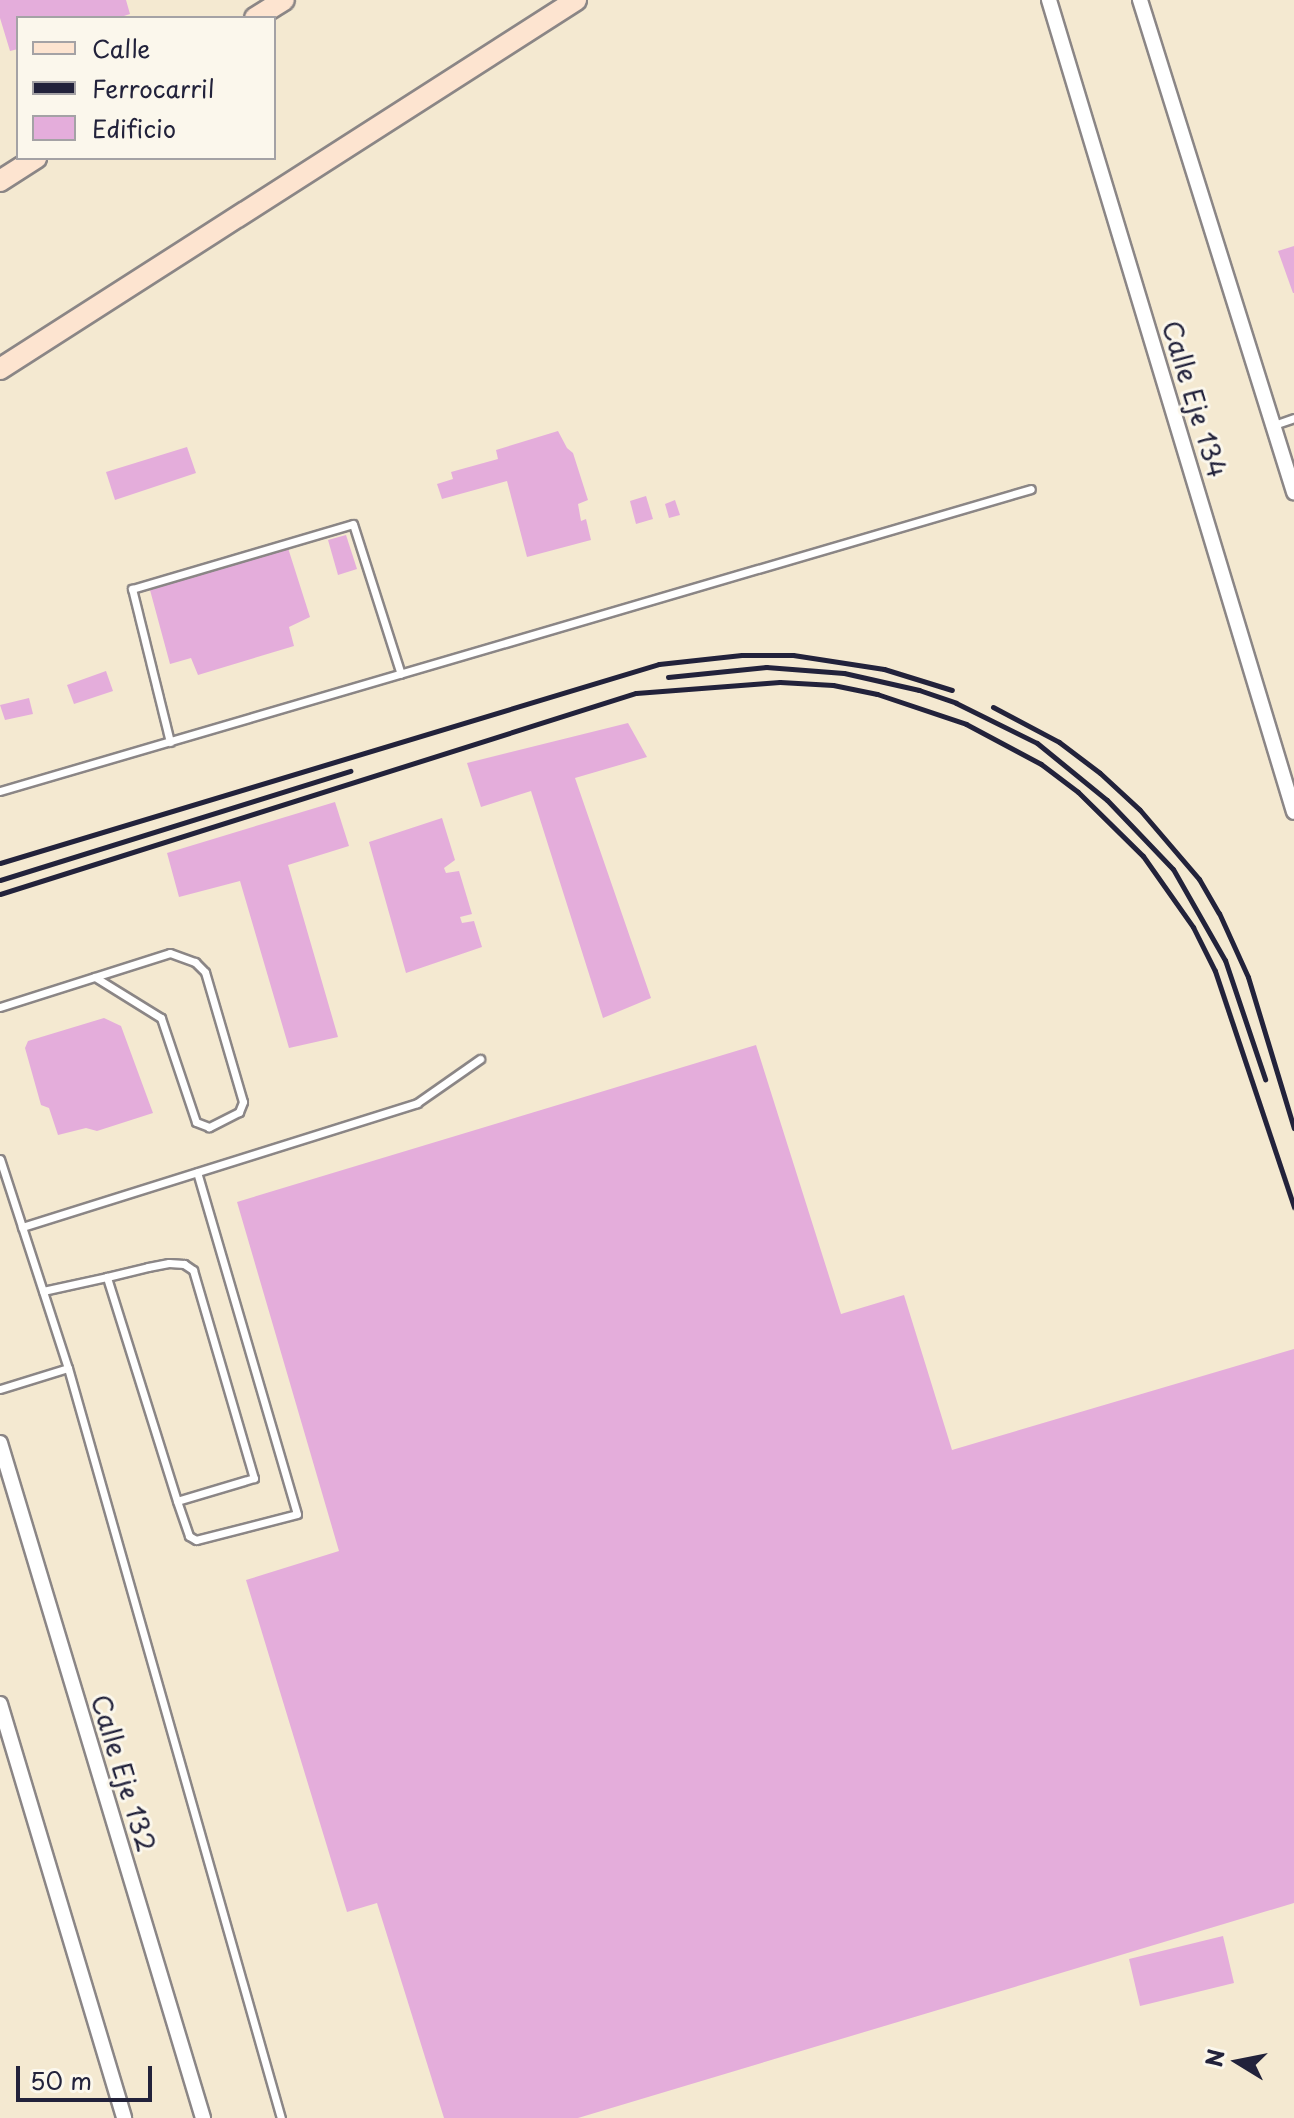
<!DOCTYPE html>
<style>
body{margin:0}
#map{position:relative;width:1294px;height:2118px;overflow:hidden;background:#f4e9d1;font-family:"Playpen Sans",sans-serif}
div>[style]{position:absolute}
.building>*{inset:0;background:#e4addb}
.roads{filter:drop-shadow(2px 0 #8b8686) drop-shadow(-2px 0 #8b8686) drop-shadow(0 2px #8b8686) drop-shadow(0 -2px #8b8686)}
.lane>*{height:7px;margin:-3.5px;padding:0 3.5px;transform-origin:3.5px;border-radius:3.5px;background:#fff}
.street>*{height:14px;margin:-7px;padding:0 7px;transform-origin:7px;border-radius:7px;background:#fff}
.secondary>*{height:20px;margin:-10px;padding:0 10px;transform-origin:10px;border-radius:10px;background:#fde4d0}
.rail>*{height:5px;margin:-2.5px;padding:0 2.5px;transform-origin:2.5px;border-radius:2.5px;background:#22223b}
span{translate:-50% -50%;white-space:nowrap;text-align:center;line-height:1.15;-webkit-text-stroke:6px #fbf7ec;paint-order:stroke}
.street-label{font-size:26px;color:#22223b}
.legend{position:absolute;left:16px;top:16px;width:260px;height:144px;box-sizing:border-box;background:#fbf7ec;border:2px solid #a4a2a5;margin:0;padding:10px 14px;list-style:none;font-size:24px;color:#22223b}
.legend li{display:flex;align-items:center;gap:16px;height:40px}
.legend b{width:40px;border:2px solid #a4a2a5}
.north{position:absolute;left:1198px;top:2022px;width:80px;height:80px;-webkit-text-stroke:6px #fbf7ec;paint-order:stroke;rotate:280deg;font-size:22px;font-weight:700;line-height:32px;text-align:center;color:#22223b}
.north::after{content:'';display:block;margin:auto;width:28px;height:36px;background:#22223b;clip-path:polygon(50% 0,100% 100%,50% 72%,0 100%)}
.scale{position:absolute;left:16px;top:2066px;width:136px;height:36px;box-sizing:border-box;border:4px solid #22223b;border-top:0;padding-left:10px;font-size:24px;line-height:28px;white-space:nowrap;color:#22223b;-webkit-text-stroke:6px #fbf7ec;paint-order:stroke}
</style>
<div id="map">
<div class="building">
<i style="clip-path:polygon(0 0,126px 0,130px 14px,118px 18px,18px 18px,18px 49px,10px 51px,0 18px)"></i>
<i style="clip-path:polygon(1294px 246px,1294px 293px,1293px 293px,1278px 251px)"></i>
<i style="clip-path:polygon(558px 431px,567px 448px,573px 453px,588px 500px,578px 504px,581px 521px,586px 519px,591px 540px,527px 557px,507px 481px,442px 499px,437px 484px,453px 479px,451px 472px,498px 459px,496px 450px)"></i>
<i style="clip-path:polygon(187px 447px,196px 473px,115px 500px,106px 472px)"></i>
<i style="clip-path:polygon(646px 496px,653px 519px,636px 524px,630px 501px)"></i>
<i style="clip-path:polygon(675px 500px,680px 515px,669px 518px,665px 504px)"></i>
<i style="clip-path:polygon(346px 535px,357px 569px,338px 575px,328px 540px)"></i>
<i style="clip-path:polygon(288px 548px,310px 617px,289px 627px,294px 646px,198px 675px,191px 658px,170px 664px,150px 590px)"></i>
<i style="clip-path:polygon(106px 671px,113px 691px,74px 704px,67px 685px)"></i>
<i style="clip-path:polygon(29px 698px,33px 714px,5px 720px,0 705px)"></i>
<i style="clip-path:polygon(628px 723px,647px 757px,575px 778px,651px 998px,603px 1018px,531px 791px,481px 807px,467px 763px)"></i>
<i style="clip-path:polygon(335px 802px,349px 846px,288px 865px,338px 1037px,289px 1048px,240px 881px,179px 897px,167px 853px)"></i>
<i style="clip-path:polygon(442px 818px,455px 860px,444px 868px,446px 873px,459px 871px,472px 914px,460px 917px,462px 923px,474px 921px,482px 947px,406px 973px,369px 842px)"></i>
<i style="clip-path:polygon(104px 1018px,121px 1026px,153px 1113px,97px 1131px,86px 1128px,58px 1135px,49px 1108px,41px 1105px,25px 1048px,28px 1041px)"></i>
<i style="clip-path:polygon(756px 1045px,841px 1314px,904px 1295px,952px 1450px,1294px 1349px,1294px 1903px,578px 2118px,444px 2118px,377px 1903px,347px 1912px,246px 1580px,339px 1551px,237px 1202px)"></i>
<i style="clip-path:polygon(1223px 1936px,1234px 1983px,1140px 2006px,1129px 1959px)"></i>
</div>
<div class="roads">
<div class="lane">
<i style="left:1274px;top:425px;width:21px;rotate:-19deg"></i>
<i style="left:170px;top:742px;width:158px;rotate:-103.9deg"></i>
<i style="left:132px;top:589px;width:230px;rotate:-16.4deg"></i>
<i style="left:353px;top:524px;width:157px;rotate:72.3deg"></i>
<i style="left:0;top:791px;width:1074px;rotate:-16.33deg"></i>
<i style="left:0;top:1007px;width:178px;rotate:-17.6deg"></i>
<i style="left:170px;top:953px;width:27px;rotate:20deg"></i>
<i style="left:195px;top:962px;width:14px;rotate:45deg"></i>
<i style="left:205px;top:972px;width:135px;rotate:73.7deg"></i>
<i style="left:243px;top:1102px;width:11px;rotate:112deg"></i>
<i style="left:239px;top:1112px;width:34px;rotate:153deg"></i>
<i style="left:209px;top:1127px;width:14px;rotate:-159deg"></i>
<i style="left:196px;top:1122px;width:110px;rotate:-108.6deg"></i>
<i style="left:161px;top:1018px;width:78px;rotate:-148.2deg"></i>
<i style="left:0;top:1159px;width:220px;rotate:72deg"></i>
<i style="left:68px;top:1368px;width:71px;rotate:162.8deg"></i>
<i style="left:22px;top:1227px;width:414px;rotate:-17.4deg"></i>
<i style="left:417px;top:1103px;width:77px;rotate:-34.9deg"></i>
<i style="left:43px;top:1291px;width:66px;rotate:-12.3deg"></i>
<i style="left:107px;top:1277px;width:42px;rotate:-13.7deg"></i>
<i style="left:148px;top:1267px;width:21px;rotate:-11deg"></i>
<i style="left:169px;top:1263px;width:15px;rotate:4deg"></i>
<i style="left:184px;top:1264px;width:11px;rotate:34deg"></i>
<i style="left:193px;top:1270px;width:217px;rotate:73.7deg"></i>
<i style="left:254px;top:1478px;width:80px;rotate:163.4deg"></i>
<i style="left:177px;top:1501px;width:235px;rotate:-107.4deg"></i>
<i style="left:68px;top:1368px;width:780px;rotate:74.15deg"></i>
<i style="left:177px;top:1501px;width:37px;rotate:71deg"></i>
<i style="left:189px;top:1536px;width:8px;rotate:30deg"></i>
<i style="left:196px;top:1540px;width:104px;rotate:-14.4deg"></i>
<i style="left:297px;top:1514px;width:356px;rotate:-106.3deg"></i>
</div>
<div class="street">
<i style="left:1049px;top:0;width:848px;rotate:73.21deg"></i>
<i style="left:1140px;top:0;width:516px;rotate:72.62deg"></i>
<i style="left:0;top:1443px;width:705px;rotate:73.26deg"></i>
<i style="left:0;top:1704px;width:432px;rotate:73.3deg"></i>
</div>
<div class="secondary">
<i style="left:255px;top:18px;width:34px;rotate:-32deg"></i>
<i style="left:0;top:181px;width:43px;rotate:-32.6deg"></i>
<i style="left:0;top:369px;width:684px;rotate:-32.64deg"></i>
</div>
</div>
<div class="rail">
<i style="left:668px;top:677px;width:99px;rotate:-5.8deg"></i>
<i style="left:766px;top:667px;width:78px;rotate:4.4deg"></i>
<i style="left:844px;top:673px;width:77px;rotate:12.8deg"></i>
<i style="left:919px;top:690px;width:39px;rotate:19deg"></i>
<i style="left:956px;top:703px;width:90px;rotate:26.3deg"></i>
<i style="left:1037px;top:743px;width:90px;rotate:39.2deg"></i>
<i style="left:1107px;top:800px;width:95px;rotate:46.3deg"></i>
<i style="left:1173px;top:869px;width:105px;rotate:60.3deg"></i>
<i style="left:1225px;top:960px;width:126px;rotate:71.4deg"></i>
<i style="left:993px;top:707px;width:75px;rotate:27.9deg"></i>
<i style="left:1059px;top:742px;width:51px;rotate:37.1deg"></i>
<i style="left:1100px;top:773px;width:54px;rotate:42.8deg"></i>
<i style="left:1140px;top:810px;width:91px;rotate:49.5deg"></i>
<i style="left:1199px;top:879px;width:39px;rotate:60deg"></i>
<i style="left:1219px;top:913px;width:70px;rotate:65.6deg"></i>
<i style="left:1248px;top:977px;width:158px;rotate:73.1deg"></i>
<i style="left:0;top:863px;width:688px;rotate:-16.8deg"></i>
<i style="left:659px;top:664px;width:83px;rotate:-6.2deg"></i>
<i style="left:742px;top:655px;width:51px"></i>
<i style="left:793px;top:655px;width:92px;rotate:8.7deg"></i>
<i style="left:884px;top:669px;width:71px;rotate:17.2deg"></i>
<i style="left:0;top:880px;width:367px;rotate:-17.3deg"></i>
<i style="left:0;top:894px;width:667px;rotate:-17.54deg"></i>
<i style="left:636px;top:693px;width:144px;rotate:-4.4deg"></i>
<i style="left:780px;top:682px;width:53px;rotate:3.2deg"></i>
<i style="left:833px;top:685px;width:45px;rotate:11.6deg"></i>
<i style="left:877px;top:694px;width:94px;rotate:18.6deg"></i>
<i style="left:966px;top:724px;width:85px;rotate:28.1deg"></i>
<i style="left:1041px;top:764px;width:46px;rotate:37.1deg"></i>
<i style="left:1078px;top:792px;width:91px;rotate:44.6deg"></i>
<i style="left:1143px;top:856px;width:87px;rotate:54.8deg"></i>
<i style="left:1193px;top:927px;width:49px;rotate:63.4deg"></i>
<i style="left:1215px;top:971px;width:249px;rotate:71.5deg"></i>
</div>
<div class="street-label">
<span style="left:1195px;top:399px;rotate:73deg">Calle Eje 134</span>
<span style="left:124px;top:1773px;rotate:73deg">Calle Eje 132</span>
</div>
<ul class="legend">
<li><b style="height:10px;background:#fde4d0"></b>Calle</li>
<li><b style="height:10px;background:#22223b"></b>Ferrocarril</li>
<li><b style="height:22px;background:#e4addb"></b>Edificio</li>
</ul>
<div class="north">N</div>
<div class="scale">50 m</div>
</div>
